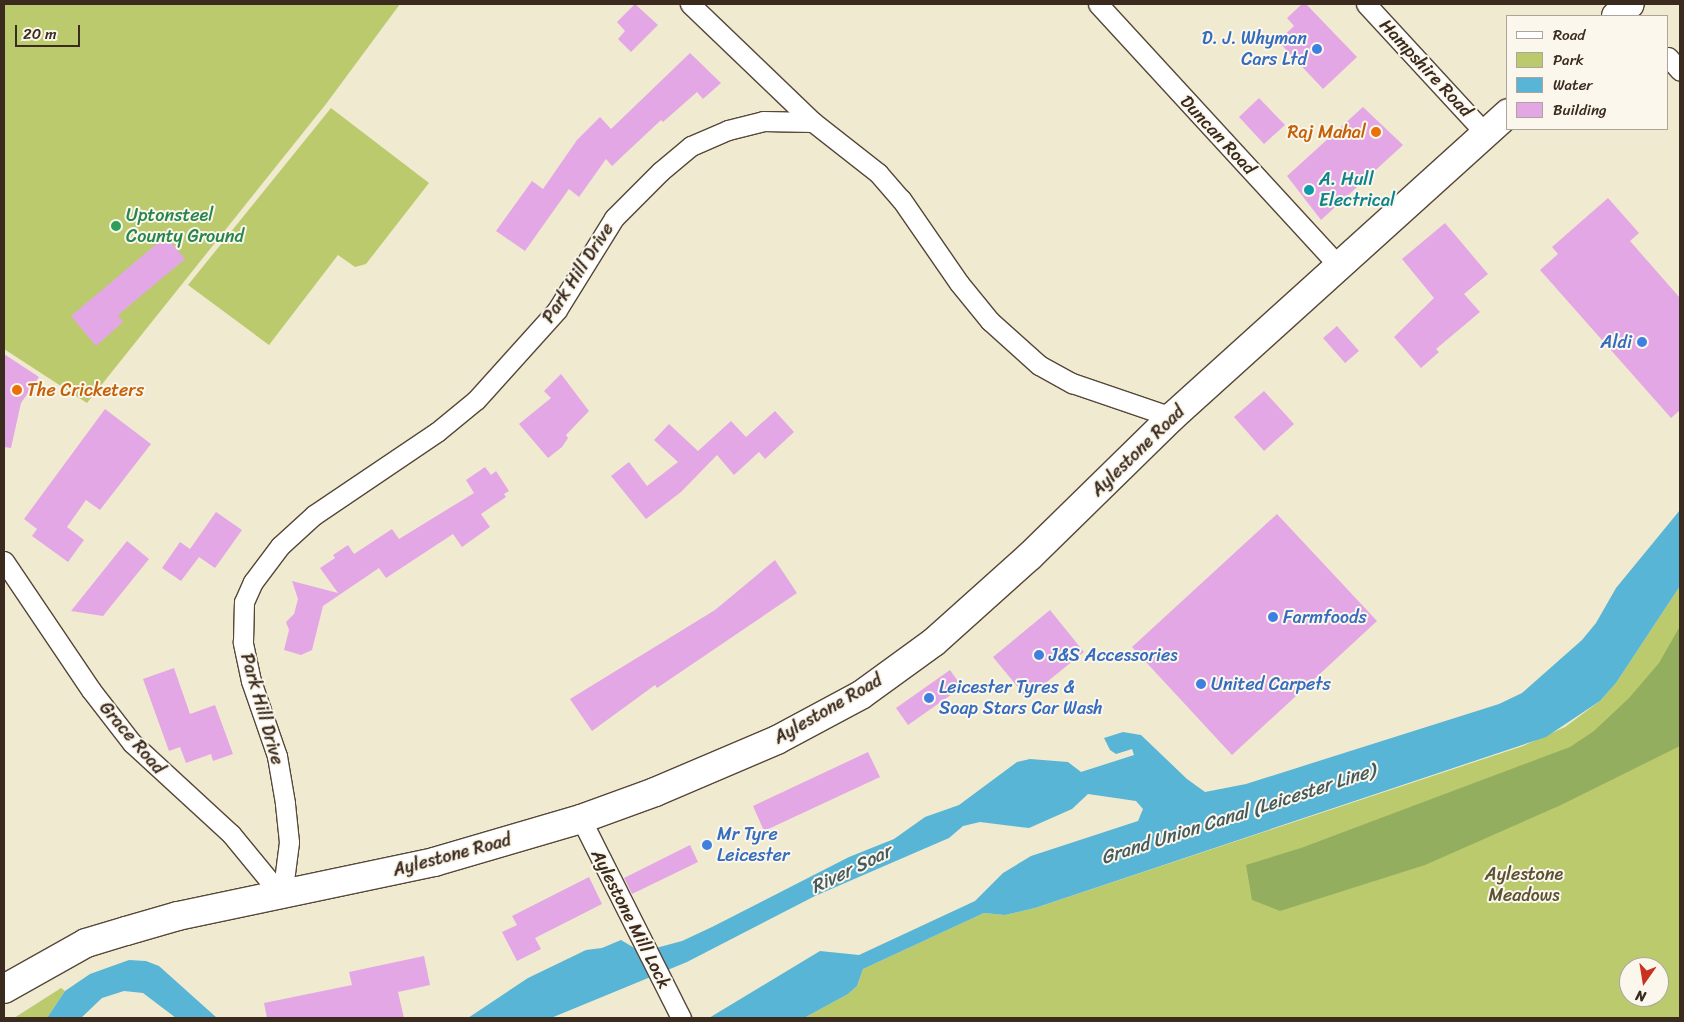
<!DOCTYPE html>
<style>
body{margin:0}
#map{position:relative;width:1684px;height:1022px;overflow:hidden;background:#f0ead0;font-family:Sriracha,sans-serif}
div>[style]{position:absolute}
.green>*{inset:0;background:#bbca6d}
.forest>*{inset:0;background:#94ae60}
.water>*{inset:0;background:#58b5d6}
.building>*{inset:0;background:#e4a7e6}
.roads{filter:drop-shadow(1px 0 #564739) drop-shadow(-1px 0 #564739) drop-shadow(0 1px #564739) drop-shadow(0 -1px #564739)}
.minor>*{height:19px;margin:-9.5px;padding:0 9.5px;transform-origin:9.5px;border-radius:9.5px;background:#fff}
.primary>*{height:28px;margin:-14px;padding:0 14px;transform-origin:14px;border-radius:14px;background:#fff}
.dots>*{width:14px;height:14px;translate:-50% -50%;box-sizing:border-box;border:2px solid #fbf7ec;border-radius:50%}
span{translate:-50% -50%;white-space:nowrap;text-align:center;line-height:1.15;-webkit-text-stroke:4px #fbf7ec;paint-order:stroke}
.shop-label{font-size:18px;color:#366cbe}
.right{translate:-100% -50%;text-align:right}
.left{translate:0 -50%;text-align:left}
.street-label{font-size:18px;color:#3b2a1e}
.food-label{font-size:18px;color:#c56008}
.culture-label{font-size:18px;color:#0d838f}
.leisure-label{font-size:18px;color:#27864d}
.park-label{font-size:18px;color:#5b5232}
.water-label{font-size:19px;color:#455b5e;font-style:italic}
.frame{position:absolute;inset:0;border:5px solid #3b2a1e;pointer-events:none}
.legend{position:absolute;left:1506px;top:15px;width:162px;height:115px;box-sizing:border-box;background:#fbf7ec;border:1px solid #aea59a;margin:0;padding:6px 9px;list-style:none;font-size:15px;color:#3b2a1e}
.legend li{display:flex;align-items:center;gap:10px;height:25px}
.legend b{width:25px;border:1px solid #aea59a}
.north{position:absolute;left:1619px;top:957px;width:50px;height:50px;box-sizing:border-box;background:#fbf7ec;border:1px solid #aea59a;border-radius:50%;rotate:193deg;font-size:14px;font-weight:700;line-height:20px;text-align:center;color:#3b2a1e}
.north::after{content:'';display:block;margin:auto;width:18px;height:22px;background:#c8321e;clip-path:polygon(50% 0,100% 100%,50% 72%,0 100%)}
.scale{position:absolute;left:15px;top:25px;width:65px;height:22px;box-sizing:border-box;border:2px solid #3b2a1e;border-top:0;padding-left:6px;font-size:15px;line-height:18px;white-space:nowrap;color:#3b2a1e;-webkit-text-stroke:4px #fbf7ec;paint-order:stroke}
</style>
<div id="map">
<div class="green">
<i style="clip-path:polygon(4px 4px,400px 4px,326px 104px,87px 403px,4px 349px)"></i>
<i style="clip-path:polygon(331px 108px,429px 183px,366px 264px,355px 267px,338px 255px,269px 345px,188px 285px)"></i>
<i style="clip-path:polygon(evenodd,1680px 586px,1680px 1018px,804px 1018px,848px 994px,857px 986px,863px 969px,984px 913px,1005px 915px,1035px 908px,1523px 746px,1565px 727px,1600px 701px,1616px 683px,1680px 586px,1629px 967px,1659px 967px,1659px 997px,1629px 997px,1629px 967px)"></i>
<i style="clip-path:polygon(61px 988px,65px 991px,47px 1018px,14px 1018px)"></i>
</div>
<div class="forest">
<i style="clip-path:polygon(1680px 626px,1680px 746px,1561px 805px,1425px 865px,1280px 911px,1252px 900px,1246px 865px,1301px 848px,1570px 747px,1594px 731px,1629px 698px,1659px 663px)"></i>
</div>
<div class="water">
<i style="clip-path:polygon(1680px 510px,1680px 586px,1616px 683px,1600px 701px,1546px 737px,1035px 908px,1005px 915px,984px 913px,863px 969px,857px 986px,848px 994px,804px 1018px,709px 1018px,820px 951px,859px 955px,975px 901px,1003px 873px,1031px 856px,1138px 821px,1143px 809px,1136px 801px,1088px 794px,1072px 809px,1029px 828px,980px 822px,963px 826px,949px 838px,815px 896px,687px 962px,551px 1018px,468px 1018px,528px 978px,586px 950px,602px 948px,621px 940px,641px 952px,682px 941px,712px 927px,849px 857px,894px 839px,925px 817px,959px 805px,1017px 762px,1030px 759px,1068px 762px,1081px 772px,1134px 755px,1132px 749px,1116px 754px,1110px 750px,1104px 738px,1123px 732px,1141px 735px,1187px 779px,1205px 792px,1246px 784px,1499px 704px,1522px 693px,1582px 640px,1596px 623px,1616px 588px)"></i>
<i style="clip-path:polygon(129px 960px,146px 961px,159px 966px,217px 1018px,176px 1018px,143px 993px,124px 991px,102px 998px,81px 1018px,47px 1018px,65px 991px,90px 974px)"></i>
</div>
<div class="building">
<i style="clip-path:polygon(635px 4px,658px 25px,631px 52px,618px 39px,625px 31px,617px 22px)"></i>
<i style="clip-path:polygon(1302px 4px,1306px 4px,1357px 57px,1323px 89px,1278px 41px,1294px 26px,1287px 18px)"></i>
<i style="clip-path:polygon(690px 53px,721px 83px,703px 99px,697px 92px,663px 122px,661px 120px,612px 166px,606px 159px,579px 197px,569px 189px,525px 251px,496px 231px,532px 181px,543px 189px,577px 140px,600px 117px,611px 129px)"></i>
<i style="clip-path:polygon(1259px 98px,1285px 125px,1264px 144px,1239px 117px)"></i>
<i style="clip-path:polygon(1363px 107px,1403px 145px,1321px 220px,1287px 176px)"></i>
<i style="clip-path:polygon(1608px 198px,1639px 233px,1630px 241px,1680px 298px,1680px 410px,1671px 418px,1540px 270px,1558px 254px,1552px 247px)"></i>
<i style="clip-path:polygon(1445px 223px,1488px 274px,1464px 294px,1480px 312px,1436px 349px,1439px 352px,1421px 368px,1394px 337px,1434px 298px,1402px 259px)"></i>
<i style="clip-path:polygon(166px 236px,185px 259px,118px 315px,123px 322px,96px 346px,71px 316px)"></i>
<i style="clip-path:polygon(1337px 326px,1359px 351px,1345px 363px,1323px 338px)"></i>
<i style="clip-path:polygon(4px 354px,39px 377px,21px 403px,11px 448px,4px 447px)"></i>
<i style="clip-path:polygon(561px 374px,589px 411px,566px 435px,568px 438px,562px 447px,548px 458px,519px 424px,551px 398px,544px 391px)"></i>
<i style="clip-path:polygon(1264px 391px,1294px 424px,1264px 451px,1234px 417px)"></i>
<i style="clip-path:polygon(105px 409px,151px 444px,100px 510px,86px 500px,67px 527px,84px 540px,68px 562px,32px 536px,37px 529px,24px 519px)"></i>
<i style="clip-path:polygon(775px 411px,794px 432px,765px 459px,759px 452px,734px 475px,717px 455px,681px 492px,646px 519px,611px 476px,629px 462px,647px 486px,678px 462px,654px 440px,669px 424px,698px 451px,731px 421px,746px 437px)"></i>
<i style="clip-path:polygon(485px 467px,491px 475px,496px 471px,509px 491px,504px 494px,506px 497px,481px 514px,490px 527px,462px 547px,453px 534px,386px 578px,379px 568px,323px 606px,312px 650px,301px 655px,284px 650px,289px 630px,286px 622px,294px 614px,298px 599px,292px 581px,338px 593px,320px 568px,335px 558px,333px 555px,348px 545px,354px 554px,392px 529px,399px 539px,474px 493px,466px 480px)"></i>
<i style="clip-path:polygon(216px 512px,242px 530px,215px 568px,199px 557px,181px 581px,162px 568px,180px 542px,190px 549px)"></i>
<i style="clip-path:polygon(1277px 514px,1377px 621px,1232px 755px,1132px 647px)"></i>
<i style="clip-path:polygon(127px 541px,149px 559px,103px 616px,71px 611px)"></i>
<i style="clip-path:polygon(775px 560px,797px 593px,657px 688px,655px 685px,592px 731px,570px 699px,715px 610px)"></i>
<i style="clip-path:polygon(1050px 610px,1084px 652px,1027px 698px,993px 657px)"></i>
<i style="clip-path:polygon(174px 668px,190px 714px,215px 705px,233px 754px,213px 761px,211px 754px,186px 763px,180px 747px,169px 751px,143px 679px)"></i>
<i style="clip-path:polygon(950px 670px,962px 687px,908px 725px,896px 708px)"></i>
<i style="clip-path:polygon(868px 752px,880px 777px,764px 831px,753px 806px)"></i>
<i style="clip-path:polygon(690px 845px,698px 862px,632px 894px,624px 878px)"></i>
<i style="clip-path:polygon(589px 877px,602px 904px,535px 938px,541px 949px,517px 961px,502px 932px,517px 925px,512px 916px)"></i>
<i style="clip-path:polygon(424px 956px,430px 985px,398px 992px,404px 1018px,267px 1018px,264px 1003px,352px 985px,349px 972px)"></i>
</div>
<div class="roads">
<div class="minor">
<i style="left:690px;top:4px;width:170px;rotate:43.8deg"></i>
<i style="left:1098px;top:4px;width:355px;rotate:47.4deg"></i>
<i style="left:1366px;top:4px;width:176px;rotate:47.3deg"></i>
<i style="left:1668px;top:57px;width:18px;rotate:49deg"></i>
<i style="left:4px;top:561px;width:156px;rotate:56deg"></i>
<i style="left:91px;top:690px;width:67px;rotate:52.3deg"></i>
<i style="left:132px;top:743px;width:134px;rotate:42.6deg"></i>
<i style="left:231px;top:834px;width:80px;rotate:50.6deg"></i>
<i style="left:581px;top:819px;width:223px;rotate:63.3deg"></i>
<i style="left:282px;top:896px;width:54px;rotate:-82.6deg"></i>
<i style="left:289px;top:842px;width:39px;rotate:-96deg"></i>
<i style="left:285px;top:803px;width:48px;rotate:-99.7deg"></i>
<i style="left:277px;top:756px;width:79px;rotate:-109.1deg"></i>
<i style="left:251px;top:681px;width:40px;rotate:-102deg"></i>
<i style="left:243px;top:642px;width:40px;rotate:-88.6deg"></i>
<i style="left:244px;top:602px;width:22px;rotate:-66deg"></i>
<i style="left:253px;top:582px;width:45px;rotate:-53.1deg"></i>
<i style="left:280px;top:546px;width:46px;rotate:-42.4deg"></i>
<i style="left:314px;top:515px;width:148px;rotate:-34deg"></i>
<i style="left:437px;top:432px;width:50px;rotate:-39.4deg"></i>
<i style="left:476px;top:400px;width:121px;rotate:-48deg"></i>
<i style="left:557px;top:310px;width:108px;rotate:-58.2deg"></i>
<i style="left:614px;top:218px;width:66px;rotate:-45deg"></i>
<i style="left:661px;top:171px;width:39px;rotate:-40deg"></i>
<i style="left:691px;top:146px;width:40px;rotate:-23.4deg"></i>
<i style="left:728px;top:130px;width:36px;rotate:-14deg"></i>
<i style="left:763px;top:121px;width:50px;rotate:1.1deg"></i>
<i style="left:813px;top:122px;width:83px;rotate:38.1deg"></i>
<i style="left:878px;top:173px;width:35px;rotate:49deg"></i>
<i style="left:901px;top:199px;width:102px;rotate:55.4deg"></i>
<i style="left:959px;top:283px;width:49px;rotate:50.8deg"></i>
<i style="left:990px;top:321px;width:66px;rotate:41.9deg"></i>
<i style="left:1039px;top:365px;width:38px;rotate:29deg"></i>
<i style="left:1072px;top:383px;width:106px;rotate:18.8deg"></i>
</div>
<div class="primary">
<i style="left:1616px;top:16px;width:18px;rotate:-41deg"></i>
<i style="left:4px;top:989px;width:94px;rotate:-29.3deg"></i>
<i style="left:86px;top:943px;width:42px;rotate:-16.7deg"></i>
<i style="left:126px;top:931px;width:54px;rotate:-16.1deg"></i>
<i style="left:178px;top:916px;width:262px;rotate:-11.9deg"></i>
<i style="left:434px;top:862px;width:153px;rotate:-16.3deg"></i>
<i style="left:581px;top:819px;width:79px;rotate:-20deg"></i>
<i style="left:655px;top:792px;width:133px;rotate:-23.1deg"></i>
<i style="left:777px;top:740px;width:95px;rotate:-28.2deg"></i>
<i style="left:861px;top:695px;width:90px;rotate:-36deg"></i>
<i style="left:934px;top:642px;width:129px;rotate:-41.9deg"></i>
<i style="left:1030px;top:556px;width:199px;rotate:-44.4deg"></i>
<i style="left:1172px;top:417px;width:453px;rotate:-42.1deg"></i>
</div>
</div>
<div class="dots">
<i style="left:1317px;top:49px;background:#3f7fe0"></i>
<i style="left:1376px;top:132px;background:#e8710a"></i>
<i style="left:1309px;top:190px;background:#0f9aa8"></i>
<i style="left:116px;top:226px;background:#2e9e5b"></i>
<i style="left:1642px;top:342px;background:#3f7fe0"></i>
<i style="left:17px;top:390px;background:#e8710a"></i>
<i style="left:1273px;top:617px;background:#3f7fe0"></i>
<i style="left:1039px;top:655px;background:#3f7fe0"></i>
<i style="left:1201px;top:684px;background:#3f7fe0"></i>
<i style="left:929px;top:698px;background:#3f7fe0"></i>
<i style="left:707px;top:845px;background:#3f7fe0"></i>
</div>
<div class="shop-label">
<span class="right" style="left:1307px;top:49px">D. J. Whyman<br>Cars Ltd</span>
<span class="right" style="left:1632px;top:342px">Aldi</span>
<span class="left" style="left:1283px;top:617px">Farmfoods</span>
<span class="left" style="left:1049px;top:655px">J&amp;S Accessories</span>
<span class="left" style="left:1211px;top:684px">United Carpets</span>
<span class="left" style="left:939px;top:698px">Leicester Tyres &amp;<br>Soap Stars Car Wash</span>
<span class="left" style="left:717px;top:845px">Mr Tyre<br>Leicester</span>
</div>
<div class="street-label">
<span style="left:1426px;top:68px;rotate:47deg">Hampshire Road</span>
<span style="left:1218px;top:135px;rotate:47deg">Duncan Road</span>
<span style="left:578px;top:273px;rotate:-57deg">Park Hill Drive</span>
<span style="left:1138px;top:451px;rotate:-44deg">Aylestone Road</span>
<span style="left:262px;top:709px;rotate:74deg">Park Hill Drive</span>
<span style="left:828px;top:709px;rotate:-30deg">Aylestone Road</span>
<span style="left:132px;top:738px;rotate:49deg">Grace Road</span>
<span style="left:452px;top:855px;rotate:-15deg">Aylestone Road</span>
<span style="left:631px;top:919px;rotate:63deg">Aylestone Mill Lock</span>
</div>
<div class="food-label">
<span class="right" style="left:1366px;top:132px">Raj Mahal</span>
<span class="left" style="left:27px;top:390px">The Cricketers</span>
</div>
<div class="culture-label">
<span class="left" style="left:1319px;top:190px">A. Hull<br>Electrical</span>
</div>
<div class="leisure-label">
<span class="left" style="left:126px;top:226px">Uptonsteel<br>County Ground</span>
</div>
<div class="park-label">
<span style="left:1524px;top:885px">Aylestone<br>Meadows</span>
</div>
<div class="water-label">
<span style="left:1238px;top:814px;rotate:-18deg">Grand Union Canal (Leicester Line)</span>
<span style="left:851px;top:869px;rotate:-26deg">River Soar</span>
</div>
<div class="frame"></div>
<ul class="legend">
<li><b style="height:6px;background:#fff"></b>Road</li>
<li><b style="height:14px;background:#bbca6d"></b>Park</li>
<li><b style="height:14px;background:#58b5d6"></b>Water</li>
<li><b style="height:14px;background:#e4a7e6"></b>Building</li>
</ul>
<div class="north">N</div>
<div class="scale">20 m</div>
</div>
